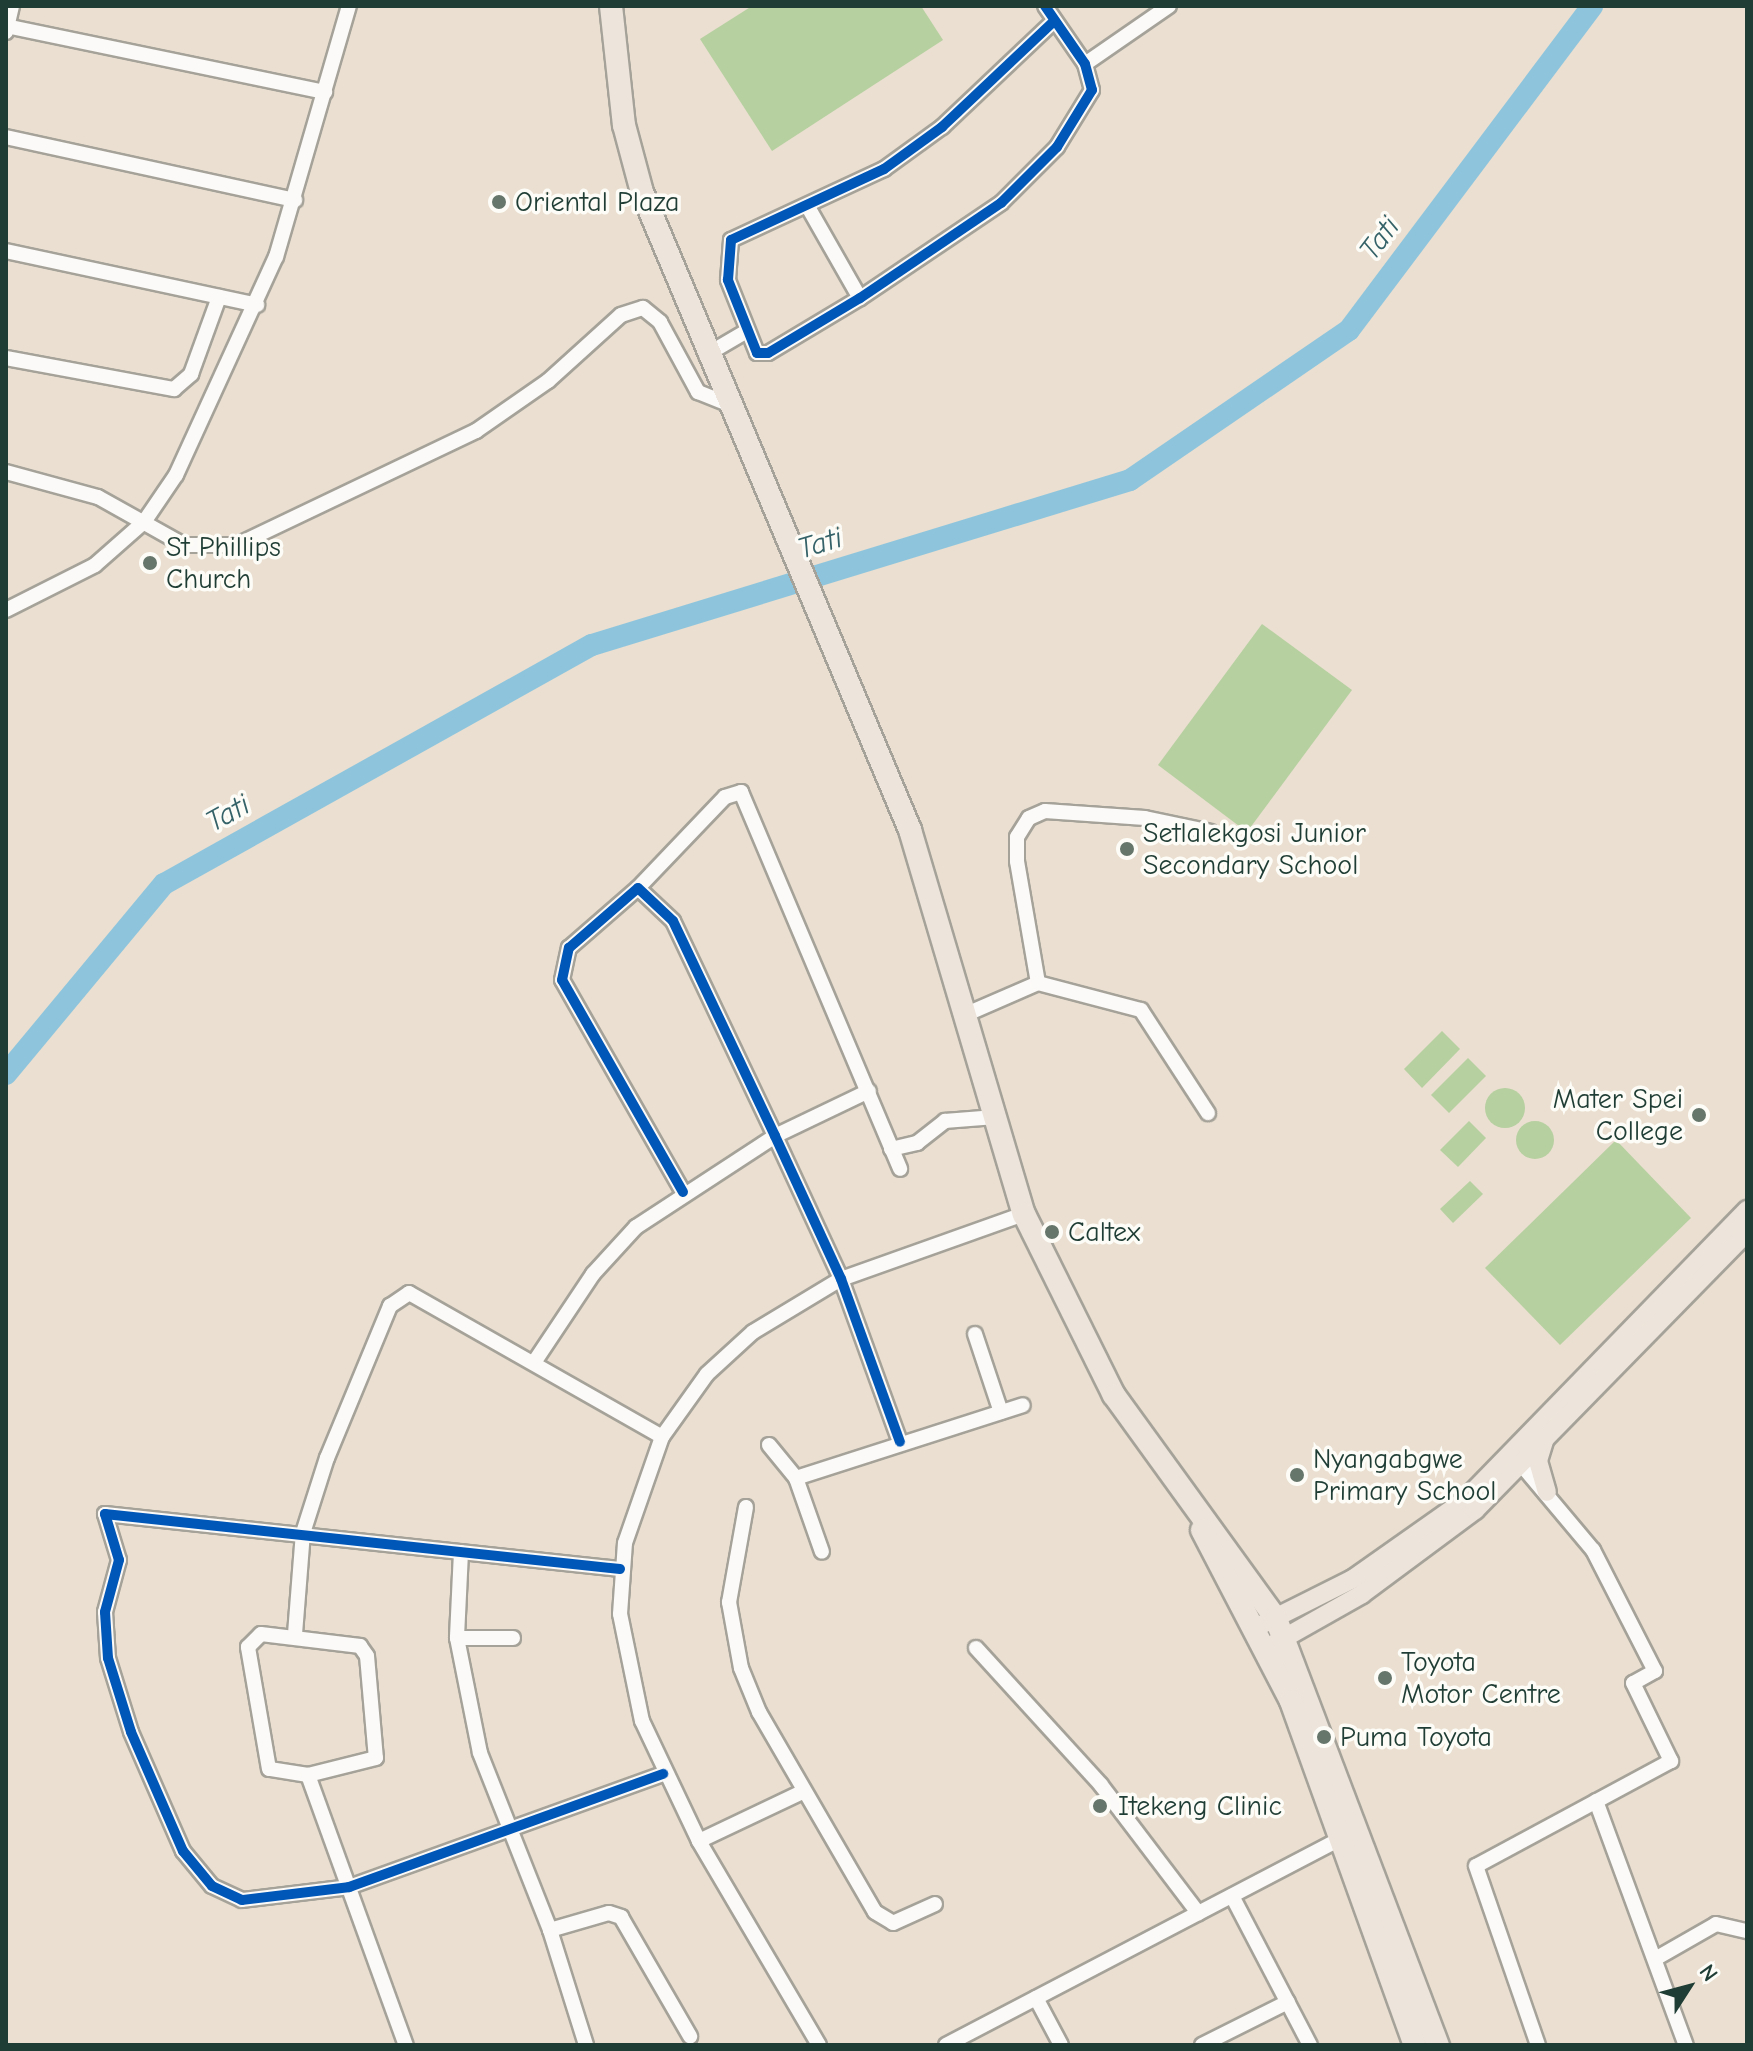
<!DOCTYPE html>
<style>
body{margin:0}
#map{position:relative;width:1753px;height:2051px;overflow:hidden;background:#eadfd0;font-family:"Comic Neue",sans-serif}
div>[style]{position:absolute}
.green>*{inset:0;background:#b6d0a0}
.round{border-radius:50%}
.river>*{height:22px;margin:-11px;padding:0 11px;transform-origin:11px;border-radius:11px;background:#8ec5dd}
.roads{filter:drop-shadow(2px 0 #a5a299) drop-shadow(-2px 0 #a5a299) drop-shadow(0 2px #a5a299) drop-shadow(0 -2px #a5a299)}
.minor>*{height:14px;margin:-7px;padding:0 7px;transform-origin:7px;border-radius:7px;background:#fcfaf8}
.major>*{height:18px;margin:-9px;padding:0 9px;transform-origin:9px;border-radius:9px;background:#ede4db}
.highway>*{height:22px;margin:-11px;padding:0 11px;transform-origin:11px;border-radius:11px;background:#ede4db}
.cycleway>*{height:10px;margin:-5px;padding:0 5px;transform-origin:5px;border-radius:5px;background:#0057b8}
.dots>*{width:22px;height:22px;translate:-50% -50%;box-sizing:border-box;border:4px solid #fdfcf7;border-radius:50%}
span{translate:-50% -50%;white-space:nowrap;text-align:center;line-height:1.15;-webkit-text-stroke:7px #fdfcf7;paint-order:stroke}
.poi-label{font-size:28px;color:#1f3d34}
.left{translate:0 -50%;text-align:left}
.right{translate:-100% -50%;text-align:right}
.water-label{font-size:30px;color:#346268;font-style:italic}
.frame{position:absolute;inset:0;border:8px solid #1f3d34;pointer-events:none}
.north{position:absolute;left:1649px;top:1947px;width:80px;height:80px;-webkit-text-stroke:6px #fdfcf7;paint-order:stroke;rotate:54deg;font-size:22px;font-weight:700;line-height:32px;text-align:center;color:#1f3d34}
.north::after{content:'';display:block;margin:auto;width:28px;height:36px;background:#1f3d34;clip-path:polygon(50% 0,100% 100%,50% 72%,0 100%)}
</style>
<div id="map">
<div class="green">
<i style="clip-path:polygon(752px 6px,921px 6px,943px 40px,772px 151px,700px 39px)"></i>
<i style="clip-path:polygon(1262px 624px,1352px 690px,1247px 832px,1158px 765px)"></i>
<i style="clip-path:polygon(1442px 1031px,1460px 1049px,1422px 1088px,1404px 1069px)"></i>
<i style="clip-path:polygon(1468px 1058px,1486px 1076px,1449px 1113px,1431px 1095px)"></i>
<i class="round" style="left:1485px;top:1088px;width:40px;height:40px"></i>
<i style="clip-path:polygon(1469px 1121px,1486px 1138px,1458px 1167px,1440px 1150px)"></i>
<i class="round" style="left:1516px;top:1121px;width:38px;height:38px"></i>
<i style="clip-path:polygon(1616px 1140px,1691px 1218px,1560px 1345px,1485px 1268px)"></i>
<i style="clip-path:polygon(1470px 1181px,1483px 1194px,1453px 1223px,1440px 1209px)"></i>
</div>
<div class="river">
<i style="left:6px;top:1074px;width:247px;rotate:-50.3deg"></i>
<i style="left:164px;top:884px;width:490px;rotate:-29.2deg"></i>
<i style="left:592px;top:645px;width:563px;rotate:-17.05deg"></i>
<i style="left:1130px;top:480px;width:265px;rotate:-34.4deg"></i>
<i style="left:1349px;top:330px;width:405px;rotate:-53.1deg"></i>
</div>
<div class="roads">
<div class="minor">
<i style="left:1045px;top:6px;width:70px;rotate:55.4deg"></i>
<i style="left:1085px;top:64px;width:27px;rotate:75deg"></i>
<i style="left:1092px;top:90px;width:67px;rotate:121.6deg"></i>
<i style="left:1057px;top:147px;width:79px;rotate:135deg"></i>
<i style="left:1001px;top:203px;width:170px;rotate:146deg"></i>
<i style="left:860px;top:298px;width:107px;rotate:149.1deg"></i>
<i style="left:768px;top:353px;width:11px;rotate:180deg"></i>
<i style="left:757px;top:353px;width:79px;rotate:-111.7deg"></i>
<i style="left:728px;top:280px;width:40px;rotate:-85.7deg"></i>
<i style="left:731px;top:240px;width:169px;rotate:-24.9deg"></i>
<i style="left:884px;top:169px;width:72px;rotate:-35.9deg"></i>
<i style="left:942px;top:127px;width:151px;rotate:-43.4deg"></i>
<i style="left:6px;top:26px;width:326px;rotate:11.7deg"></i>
<i style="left:6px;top:32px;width:27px;rotate:-77deg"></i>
<i style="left:1085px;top:64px;width:102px;rotate:-34.6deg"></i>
<i style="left:6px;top:137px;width:296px;rotate:12.3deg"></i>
<i style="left:808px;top:207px;width:105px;rotate:60.3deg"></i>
<i style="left:6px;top:251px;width:257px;rotate:12.1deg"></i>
<i style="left:706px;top:355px;width:45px;rotate:-30.5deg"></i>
<i style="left:6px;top:358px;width:171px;rotate:10.5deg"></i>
<i style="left:174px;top:389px;width:23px;rotate:-41deg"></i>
<i style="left:191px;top:374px;width:82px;rotate:-70deg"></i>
<i style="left:6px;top:472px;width:95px;rotate:15.2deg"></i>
<i style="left:98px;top:497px;width:98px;rotate:29.2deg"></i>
<i style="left:184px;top:545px;width:53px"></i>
<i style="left:237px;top:545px;width:265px;rotate:-25.5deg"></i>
<i style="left:476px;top:431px;width:88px;rotate:-34.8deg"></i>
<i style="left:548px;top:381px;width:98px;rotate:-42.1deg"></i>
<i style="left:621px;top:315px;width:23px;rotate:-18deg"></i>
<i style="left:643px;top:308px;width:22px;rotate:39deg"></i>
<i style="left:660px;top:322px;width:80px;rotate:61.5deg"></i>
<i style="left:698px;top:392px;width:31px;rotate:22deg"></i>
<i style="left:6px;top:610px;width:100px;rotate:-26.8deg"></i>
<i style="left:95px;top:565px;width:65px;rotate:-41.3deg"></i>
<i style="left:144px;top:522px;width:57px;rotate:-55.8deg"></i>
<i style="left:176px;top:475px;width:240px;rotate:-65.4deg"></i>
<i style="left:276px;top:257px;width:261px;rotate:-73.8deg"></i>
<i style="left:638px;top:888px;width:126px;rotate:-46.3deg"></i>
<i style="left:725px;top:797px;width:17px;rotate:-17deg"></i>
<i style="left:741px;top:792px;width:409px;rotate:67.1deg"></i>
<i style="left:1038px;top:983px;width:124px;rotate:-99.8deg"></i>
<i style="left:1017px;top:861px;width:24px;rotate:-90deg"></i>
<i style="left:1017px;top:837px;width:22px;rotate:-58deg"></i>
<i style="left:1029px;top:818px;width:17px;rotate:-24deg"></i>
<i style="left:1045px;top:811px;width:100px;rotate:4deg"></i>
<i style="left:1145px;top:818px;width:67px;rotate:12deg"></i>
<i style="left:969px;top:1013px;width:75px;rotate:-23.5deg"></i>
<i style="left:1038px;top:983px;width:106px;rotate:14.7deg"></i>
<i style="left:1141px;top:1010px;width:123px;rotate:57deg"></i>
<i style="left:891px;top:1149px;width:27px;rotate:-13deg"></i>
<i style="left:917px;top:1143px;width:36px;rotate:-38deg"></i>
<i style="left:945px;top:1121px;width:50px;rotate:-4.6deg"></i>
<i style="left:683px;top:1192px;width:244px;rotate:-119.7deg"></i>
<i style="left:562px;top:980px;width:33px;rotate:-78deg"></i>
<i style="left:569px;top:948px;width:91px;rotate:-41deg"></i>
<i style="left:638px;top:888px;width:48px;rotate:43.3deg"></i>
<i style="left:673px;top:921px;width:238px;rotate:64.6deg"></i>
<i style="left:775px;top:1136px;width:157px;rotate:65.2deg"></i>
<i style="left:841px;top:1279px;width:173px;rotate:70.1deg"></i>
<i style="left:975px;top:1334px;width:82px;rotate:71.6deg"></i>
<i style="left:535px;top:1361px;width:105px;rotate:-56.3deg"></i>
<i style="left:593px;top:1274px;width:64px;rotate:-47.5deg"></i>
<i style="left:636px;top:1227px;width:166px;rotate:-33.2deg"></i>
<i style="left:775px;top:1136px;width:104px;rotate:-25.6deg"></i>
<i style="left:769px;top:1445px;width:43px;rotate:50.7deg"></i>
<i style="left:796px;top:1478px;width:78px;rotate:70.6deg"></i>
<i style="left:1514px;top:1456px;width:123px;rotate:50deg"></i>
<i style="left:1593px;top:1550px;width:136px;rotate:62.9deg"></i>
<i style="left:1655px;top:1671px;width:25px;rotate:151deg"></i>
<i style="left:1633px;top:1683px;width:87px;rotate:64deg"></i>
<i style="left:1671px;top:1761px;width:221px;rotate:151.7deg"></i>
<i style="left:1476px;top:1866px;width:189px;rotate:70.9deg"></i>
<i style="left:796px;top:1478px;width:238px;rotate:-17.8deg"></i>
<i style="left:746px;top:1507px;width:97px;rotate:100.1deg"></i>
<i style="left:729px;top:1602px;width:67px;rotate:79.7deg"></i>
<i style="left:741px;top:1668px;width:48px;rotate:67.8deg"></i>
<i style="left:759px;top:1712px;width:231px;rotate:59.9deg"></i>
<i style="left:875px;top:1912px;width:21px;rotate:31deg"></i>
<i style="left:893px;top:1923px;width:46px;rotate:-24.3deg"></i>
<i style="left:461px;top:1552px;width:86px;rotate:92.7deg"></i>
<i style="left:457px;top:1638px;width:117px;rotate:78.7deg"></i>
<i style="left:480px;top:1753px;width:190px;rotate:68.4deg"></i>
<i style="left:550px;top:1930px;width:121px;rotate:72.6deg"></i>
<i style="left:620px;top:1569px;width:518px;rotate:-173.9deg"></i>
<i style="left:105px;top:1514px;width:48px;rotate:73.1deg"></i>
<i style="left:119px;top:1560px;width:54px;rotate:105.1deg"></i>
<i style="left:105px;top:1612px;width:46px;rotate:86.3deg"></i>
<i style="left:108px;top:1658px;width:77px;rotate:72.7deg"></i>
<i style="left:131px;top:1732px;width:130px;rotate:66.4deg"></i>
<i style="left:183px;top:1851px;width:45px;rotate:50.4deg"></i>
<i style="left:212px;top:1886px;width:33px;rotate:25deg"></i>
<i style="left:242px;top:1900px;width:108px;rotate:-6.9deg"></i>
<i style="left:349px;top:1887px;width:334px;rotate:-19.8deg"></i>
<i style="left:261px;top:1634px;width:100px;rotate:6.9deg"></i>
<i style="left:360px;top:1646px;width:12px;rotate:55deg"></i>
<i style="left:367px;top:1656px;width:102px;rotate:85deg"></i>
<i style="left:376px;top:1758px;width:70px;rotate:166deg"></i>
<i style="left:308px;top:1775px;width:39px;rotate:-171deg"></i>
<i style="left:269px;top:1769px;width:124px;rotate:-99.8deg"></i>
<i style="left:248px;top:1647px;width:18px;rotate:-45deg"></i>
<i style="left:295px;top:1634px;width:101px;rotate:-85.5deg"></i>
<i style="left:303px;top:1533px;width:79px;rotate:-72.3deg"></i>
<i style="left:327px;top:1458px;width:165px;rotate:-67.5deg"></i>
<i style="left:390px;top:1306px;width:23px;rotate:-34deg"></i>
<i style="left:409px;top:1293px;width:291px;rotate:29.6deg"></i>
<i style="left:457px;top:1638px;width:56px"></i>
<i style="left:976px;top:1648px;width:185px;rotate:47.6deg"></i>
<i style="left:1101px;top:1785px;width:161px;rotate:52.8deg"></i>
<i style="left:308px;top:1775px;width:287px;rotate:70.1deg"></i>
<i style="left:1596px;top:1801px;width:260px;rotate:69.8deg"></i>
<i style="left:699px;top:1841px;width:114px;rotate:-25.4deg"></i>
<i style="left:1232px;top:1896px;width:168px;rotate:62.4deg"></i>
<i style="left:550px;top:1930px;width:61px;rotate:-16.1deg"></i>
<i style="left:609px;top:1913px;width:13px;rotate:18deg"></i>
<i style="left:621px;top:1917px;width:138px;rotate:59.9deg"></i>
<i style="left:1655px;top:1959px;width:70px;rotate:-29.8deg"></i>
<i style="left:1716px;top:1924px;width:32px;rotate:13deg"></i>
<i style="left:1036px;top:1998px;width:53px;rotate:62deg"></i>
<i style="left:819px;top:2045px;width:237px;rotate:-120.5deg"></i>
<i style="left:699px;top:1841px;width:133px;rotate:-115.4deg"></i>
<i style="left:642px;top:1721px;width:109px;rotate:-101.6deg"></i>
<i style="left:620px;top:1614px;width:71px;rotate:-86deg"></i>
<i style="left:625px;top:1543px;width:112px;rotate:-70.8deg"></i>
<i style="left:662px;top:1437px;width:77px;rotate:-54.5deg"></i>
<i style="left:707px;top:1374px;width:62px;rotate:-42.4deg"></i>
<i style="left:753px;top:1332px;width:103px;rotate:-31.1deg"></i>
<i style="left:841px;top:1279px;width:194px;rotate:-19.6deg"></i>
<i style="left:946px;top:2045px;width:450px;rotate:-27.6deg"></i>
<i style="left:1202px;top:2045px;width:96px;rotate:-26.6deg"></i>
</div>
<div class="major">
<i style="left:1544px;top:1441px;width:21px;rotate:107deg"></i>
<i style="left:1538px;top:1461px;width:32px;rotate:74deg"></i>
<i style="left:1257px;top:1627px;width:107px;rotate:-26.6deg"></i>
<i style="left:1353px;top:1579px;width:137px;rotate:-35.2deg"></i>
<i style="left:1465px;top:1500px;width:405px;rotate:-45.8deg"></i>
<i style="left:1272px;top:1645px;width:103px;rotate:-29.5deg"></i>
<i style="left:1362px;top:1594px;width:141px;rotate:-36.6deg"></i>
<i style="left:1475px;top:1510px;width:389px;rotate:-45.6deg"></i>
</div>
<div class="highway">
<i style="left:611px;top:6px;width:120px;rotate:83.8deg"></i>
<i style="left:624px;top:125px;width:69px;rotate:75deg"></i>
<i style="left:642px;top:192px;width:692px;rotate:67.21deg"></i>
<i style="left:910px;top:830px;width:401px;rotate:73.5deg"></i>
<i style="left:1024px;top:1214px;width:202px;rotate:63.6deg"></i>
<i style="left:1114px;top:1395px;width:276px;rotate:54.1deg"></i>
<i style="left:1276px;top:1619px;width:456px;rotate:69.2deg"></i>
<i style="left:1202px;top:1530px;width:193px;rotate:62.5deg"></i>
<i style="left:1291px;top:1701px;width:366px;rotate:70.2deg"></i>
</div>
</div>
<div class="cycleway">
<i style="left:1045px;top:6px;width:70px;rotate:55.4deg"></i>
<i style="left:1085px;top:64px;width:27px;rotate:75deg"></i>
<i style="left:1092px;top:90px;width:67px;rotate:121.6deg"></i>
<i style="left:1057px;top:147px;width:79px;rotate:135deg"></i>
<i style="left:1001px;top:203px;width:170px;rotate:146deg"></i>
<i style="left:860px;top:298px;width:107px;rotate:149.1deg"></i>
<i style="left:768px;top:353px;width:11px;rotate:180deg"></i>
<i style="left:757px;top:353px;width:79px;rotate:-111.7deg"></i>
<i style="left:728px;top:280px;width:40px;rotate:-85.7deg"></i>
<i style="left:731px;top:240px;width:169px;rotate:-24.9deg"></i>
<i style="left:884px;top:169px;width:72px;rotate:-35.9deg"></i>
<i style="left:942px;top:127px;width:151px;rotate:-43.4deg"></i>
<i style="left:683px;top:1192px;width:244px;rotate:-119.7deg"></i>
<i style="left:562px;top:980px;width:33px;rotate:-78deg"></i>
<i style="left:569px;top:948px;width:91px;rotate:-41deg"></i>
<i style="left:638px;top:888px;width:48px;rotate:43.3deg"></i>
<i style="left:673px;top:921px;width:238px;rotate:64.6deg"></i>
<i style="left:775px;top:1136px;width:157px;rotate:65.2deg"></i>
<i style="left:841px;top:1279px;width:173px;rotate:70.1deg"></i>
<i style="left:620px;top:1569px;width:518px;rotate:-173.9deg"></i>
<i style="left:105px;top:1514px;width:48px;rotate:73.1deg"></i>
<i style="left:119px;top:1560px;width:54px;rotate:105.1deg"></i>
<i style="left:105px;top:1612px;width:46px;rotate:86.3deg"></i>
<i style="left:108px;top:1658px;width:77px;rotate:72.7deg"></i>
<i style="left:131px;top:1732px;width:130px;rotate:66.4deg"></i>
<i style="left:183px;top:1851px;width:45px;rotate:50.4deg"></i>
<i style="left:212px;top:1886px;width:33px;rotate:25deg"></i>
<i style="left:242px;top:1900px;width:108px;rotate:-6.9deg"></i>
<i style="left:349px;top:1887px;width:334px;rotate:-19.8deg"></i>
</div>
<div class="dots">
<i style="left:499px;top:202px;background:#66766b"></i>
<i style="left:150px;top:563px;background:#66766b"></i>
<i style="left:1127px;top:849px;background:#66766b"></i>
<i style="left:1699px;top:1115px;background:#66766b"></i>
<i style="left:1052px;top:1232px;background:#66766b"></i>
<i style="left:1297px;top:1475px;background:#66766b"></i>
<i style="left:1385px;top:1678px;background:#66766b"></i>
<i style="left:1324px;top:1737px;background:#66766b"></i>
<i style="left:1100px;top:1806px;background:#66766b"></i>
</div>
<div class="poi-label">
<span class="left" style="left:515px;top:202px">Oriental Plaza</span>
<span class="left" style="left:166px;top:563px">St Phillips<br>Church</span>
<span class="left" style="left:1143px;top:849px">Setlalekgosi Junior<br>Secondary School</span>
<span class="right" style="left:1683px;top:1115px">Mater Spei<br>College</span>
<span class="left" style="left:1068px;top:1232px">Caltex</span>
<span class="left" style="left:1313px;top:1475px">Nyangabgwe<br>Primary School</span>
<span class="left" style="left:1401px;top:1678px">Toyota<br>Motor Centre</span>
<span class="left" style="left:1340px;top:1737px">Puma Toyota</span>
<span class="left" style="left:1118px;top:1806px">Itekeng Clinic</span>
</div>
<div class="water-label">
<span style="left:1380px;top:239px;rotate:-53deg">Tati</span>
<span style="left:820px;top:544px;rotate:-17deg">Tati</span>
<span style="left:228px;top:814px;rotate:-29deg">Tati</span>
</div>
<div class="frame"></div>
<div class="north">N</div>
</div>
